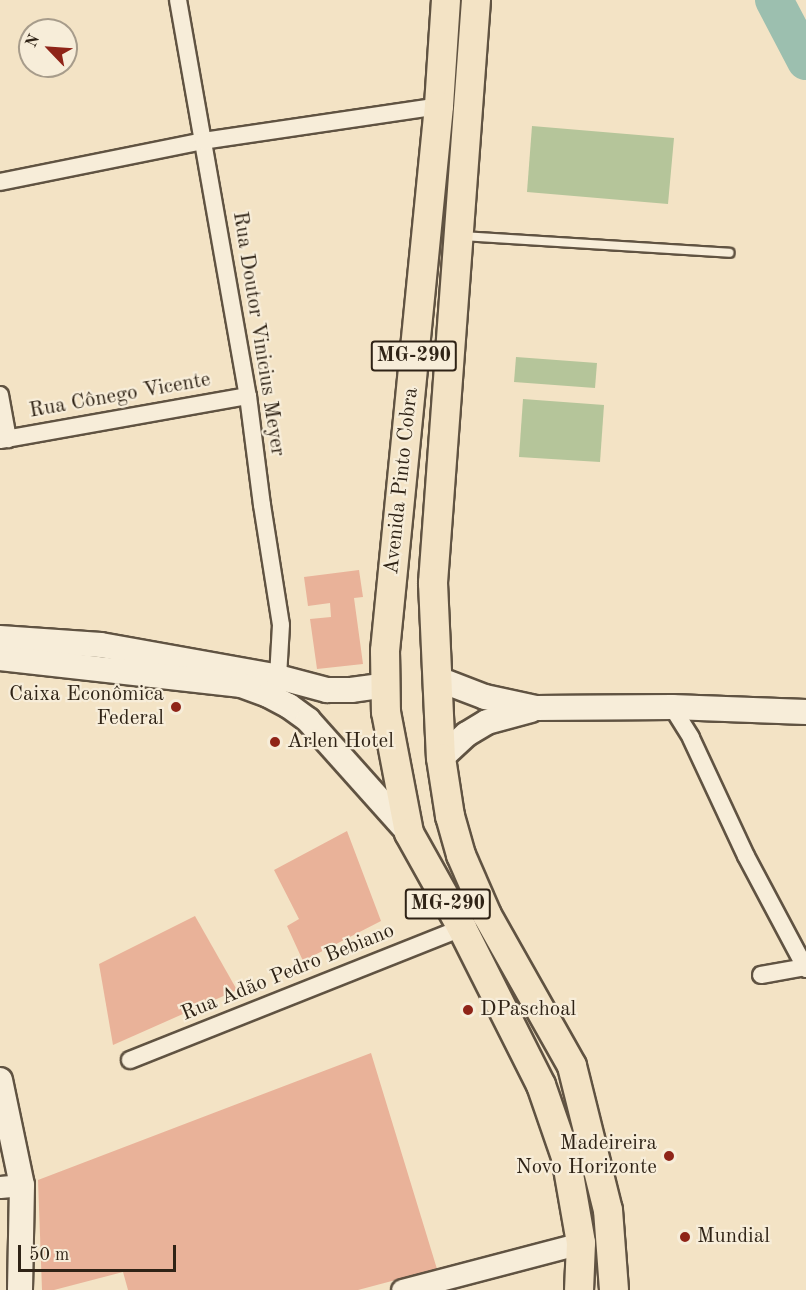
<!DOCTYPE html>
<meta charset="utf-8">
<style>
body{margin:0}
#map{position:relative;width:806px;height:1290px;overflow:hidden;background:#f3e3c5;font-family:"Old Standard TT",serif}
div>[style]{position:absolute}
.green>*{inset:0;background:#b5c59a}
.river>*{height:38px;margin:-19px;padding:0 19px;transform-origin:19px;border-radius:19px;background:#9cbfaf}
.building>*{inset:0;background:#e9b299}
.roads{filter:drop-shadow(2px 0 #605342) drop-shadow(-2px 0 #605342) drop-shadow(0 2px #605342) drop-shadow(0 -2px #605342)}
.service>*{height:8px;margin:-4px;padding:0 4px;transform-origin:4px;border-radius:4px;background:#f7edd9}
.minor>*{height:16px;margin:-8px;padding:0 8px;transform-origin:8px;border-radius:8px;background:#f7edd9}
.tertiary>*{height:21px;margin:-10.5px;padding:0 10.5px;transform-origin:10.5px;border-radius:10.5px;background:#f7edd9}
.secondary>*{height:24px;margin:-12px;padding:0 12px;transform-origin:12px;border-radius:12px;background:#f7edd9}
.trunk>*{height:28px;margin:-14px;padding:0 14px;transform-origin:14px;border-radius:14px;background:#f3e3c5}
.dots>*{width:16px;height:16px;translate:-50% -50%;box-sizing:border-box;border:3px solid #f7edd9;border-radius:50%}
span{translate:-50% -50%;white-space:nowrap;text-align:center;line-height:1.15;-webkit-text-stroke:4.5px #f7edd9;paint-order:stroke}
.shield-label span{padding:2px 4px;background:#f7edd9;border:2px solid;border-radius:4px;-webkit-text-stroke-width:0}
.shield-label{font-size:20px;color:#2f2316;font-weight:700}
.street-label{font-size:21px;color:#2f2316}
.poi-label{font-size:21px;color:#2f2316}
.right{translate:-100% -50%;text-align:right}
.left{translate:0 -50%;text-align:left}
.north{position:absolute;left:18px;top:18px;width:60px;height:60px;box-sizing:border-box;background:#f7edd9;border:2px solid #a79c8b;border-radius:50%;rotate:295deg;font-size:16px;font-weight:700;line-height:24px;text-align:center;color:#2f2316}
.north::after{content:'';display:block;margin:auto;width:21px;height:27px;background:#8f2418;clip-path:polygon(50% 0,100% 100%,50% 72%,0 100%)}
.scale{position:absolute;left:18px;top:1245px;width:158px;height:27px;box-sizing:border-box;border:3px solid #2f2316;border-top:0;padding-left:8px;font-size:18px;line-height:21px;white-space:nowrap;color:#2f2316;-webkit-text-stroke:4px #f7edd9;paint-order:stroke}
</style>
<div id="map">
<div class="green">
<i style="clip-path:polygon(532px 126px,674px 138px,668px 204px,527px 192px)"></i>
<i style="clip-path:polygon(516px 357px,597px 363px,595px 388px,514px 382px)"></i>
<i style="clip-path:polygon(523px 399px,604px 405px,600px 462px,519px 457px)"></i>
</div>
<div class="river">
<i style="left:774px;top:0;width:69px;rotate:62.3deg"></i>
</div>
<div class="building">
<i style="clip-path:polygon(359px 570px,363px 597px,354px 598px,363px 664px,317px 669px,310px 619px,331px 617px,330px 603px,308px 606px,304px 577px)"></i>
<i style="clip-path:polygon(347px 831px,381px 921px,303px 961px,287px 926px,299px 919px,274px 870px)"></i>
<i style="clip-path:polygon(195px 916px,237px 990px,113px 1045px,99px 964px)"></i>
<i style="clip-path:polygon(371px 1053px,437px 1269px,358px 1290px,128px 1290px,123px 1272px,54px 1290px,42px 1290px,38px 1180px)"></i>
</div>
<div class="roads">
<div class="service">
<i style="left:462px;top:236px;width:268px;rotate:3.6deg"></i>
</div>
<div class="minor">
<i style="left:178px;top:0;width:402px;rotate:80deg"></i>
<i style="left:248px;top:396px;width:110px;rotate:82.7deg"></i>
<i style="left:262px;top:505px;width:121px;rotate:81deg"></i>
<i style="left:281px;top:625px;width:52px;rotate:93.3deg"></i>
<i style="left:0;top:182px;width:207px;rotate:-11.4deg"></i>
<i style="left:203px;top:141px;width:239px;rotate:-8.4deg"></i>
<i style="left:0;top:395px;width:45px;rotate:79.7deg"></i>
<i style="left:0;top:440px;width:252px;rotate:-10.1deg"></i>
<i style="left:672px;top:707px;width:36px;rotate:58deg"></i>
<i style="left:691px;top:738px;width:130px;rotate:65deg"></i>
<i style="left:746px;top:856px;width:128px;rotate:62deg"></i>
<i style="left:761px;top:975px;width:46px;rotate:-10.1deg"></i>
<i style="left:130px;top:1060px;width:357px;rotate:-21.7deg"></i>
</div>
<div class="tertiary">
<i style="left:0;top:1187px;width:22px;rotate:-5deg"></i>
<i style="left:402px;top:1290px;width:185px;rotate:-14.7deg"></i>
</div>
<div class="secondary">
<i style="left:0;top:638px;width:101px;rotate:4deg"></i>
<i style="left:101px;top:645px;width:180px;rotate:10.2deg"></i>
<i style="left:278px;top:677px;width:51px;rotate:14.9deg"></i>
<i style="left:327px;top:690px;width:24px"></i>
<i style="left:351px;top:690px;width:34px;rotate:-8deg"></i>
<i style="left:0;top:658px;width:243px;rotate:6.4deg"></i>
<i style="left:241px;top:685px;width:29px;rotate:20deg"></i>
<i style="left:268px;top:695px;width:24px;rotate:28deg"></i>
<i style="left:289px;top:706px;width:24px;rotate:36deg"></i>
<i style="left:308px;top:720px;width:152px;rotate:48.2deg"></i>
<i style="left:438px;top:679px;width:50px;rotate:21deg"></i>
<i style="left:485px;top:697px;width:52px;rotate:12.2deg"></i>
<i style="left:536px;top:708px;width:136px;rotate:-0.4deg"></i>
<i style="left:672px;top:707px;width:134px;rotate:2.1deg"></i>
<i style="left:441px;top:758px;width:35px;rotate:-43deg"></i>
<i style="left:467px;top:734px;width:23px;rotate:-31deg"></i>
<i style="left:487px;top:722px;width:46px;rotate:-15.3deg"></i>
<i style="left:0;top:1080px;width:107px;rotate:78.2deg"></i>
<i style="left:22px;top:1185px;width:105px;rotate:91.1deg"></i>
</div>
<div class="trunk">
<i style="left:446px;top:0;width:106px;rotate:93.8deg"></i>
<i style="left:439px;top:106px;width:548px;rotate:95.66deg"></i>
<i style="left:385px;top:651px;width:61px;rotate:89.1deg"></i>
<i style="left:386px;top:712px;width:123px;rotate:79.2deg"></i>
<i style="left:409px;top:833px;width:109px;rotate:60.8deg"></i>
<i style="left:462px;top:928px;width:176px;rotate:63.3deg"></i>
<i style="left:541px;top:1085px;width:76px;rotate:70.9deg"></i>
<i style="left:566px;top:1157px;width:87px;rotate:80.1deg"></i>
<i style="left:581px;top:1243px;width:47px;rotate:92.4deg"></i>
<i style="left:476px;top:0;width:585px;rotate:94.22deg"></i>
<i style="left:433px;top:583px;width:175px;rotate:87.4deg"></i>
<i style="left:441px;top:758px;width:59px;rotate:81.2deg"></i>
<i style="left:450px;top:816px;width:41px;rotate:74.2deg"></i>
<i style="left:461px;top:855px;width:65px;rotate:66.6deg"></i>
<i style="left:487px;top:915px;width:173px;rotate:60.6deg"></i>
<i style="left:572px;top:1066px;width:148px;rotate:76deg"></i>
<i style="left:608px;top:1210px;width:80px;rotate:85.7deg"></i>
</div>
</div>
<div class="dots">
<i style="left:176px;top:707px;background:#8f2418"></i>
<i style="left:275px;top:742px;background:#8f2418"></i>
<i style="left:468px;top:1010px;background:#8f2418"></i>
<i style="left:669px;top:1156px;background:#8f2418"></i>
<i style="left:685px;top:1237px;background:#8f2418"></i>
</div>
<div class="shield-label">
<span style="left:414px;top:356px">MG-290</span>
<span style="left:448px;top:904px">MG-290</span>
</div>
<div class="street-label">
<span style="left:258px;top:334px;rotate:81deg">Rua Doutor Vinicius Meyer</span>
<span style="left:120px;top:396px;rotate:-10deg">Rua Cônego Vicente</span>
<span style="left:402px;top:481px;rotate:-84deg">Avenida Pinto Cobra</span>
<span style="left:288px;top:973px;rotate:-22deg">Rua Adão Pedro Bebiano</span>
</div>
<div class="poi-label">
<span class="right" style="left:164px;top:707px">Caixa Econômica<br>Federal</span>
<span class="left" style="left:287px;top:742px">Arlen Hotel</span>
<span class="left" style="left:480px;top:1010px">DPaschoal</span>
<span class="right" style="left:657px;top:1156px">Madeireira<br>Novo Horizonte</span>
<span class="left" style="left:697px;top:1237px">Mundial</span>
</div>
<div class="north">N</div>
<div class="scale">50 m</div>
</div>
